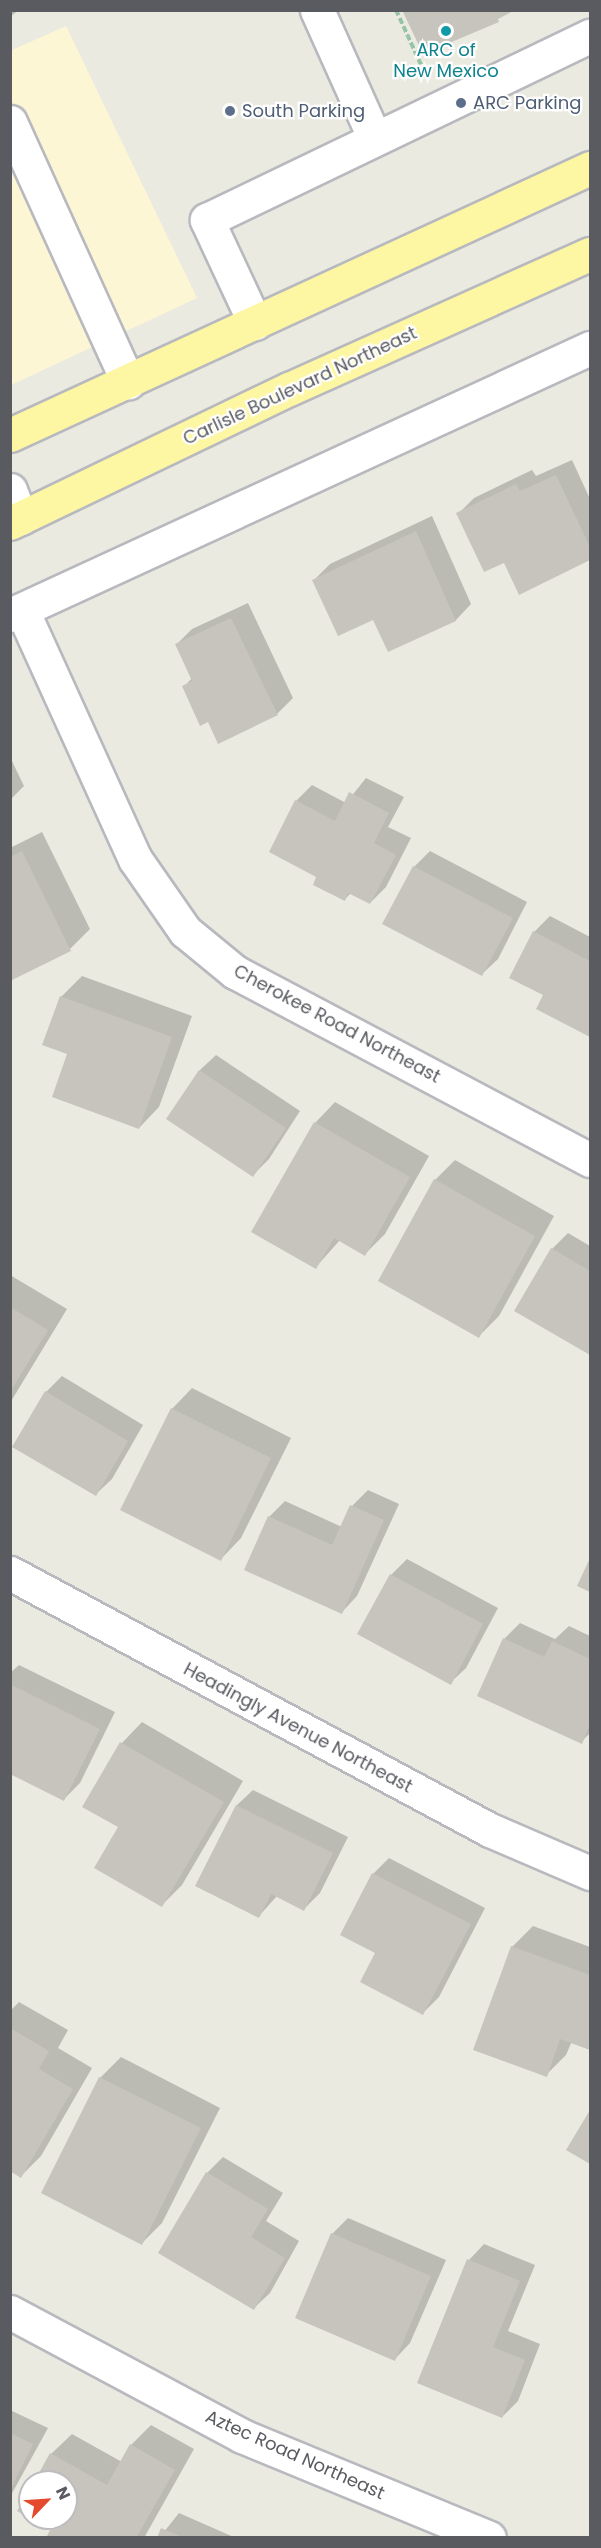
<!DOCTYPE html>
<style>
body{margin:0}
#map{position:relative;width:601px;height:2548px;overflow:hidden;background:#ebeae0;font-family:Poppins,sans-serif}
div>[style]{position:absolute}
.commercial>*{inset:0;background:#fdf6d4}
.shadow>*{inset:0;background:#0003}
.building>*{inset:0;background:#c6c4bd}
.path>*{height:4px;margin-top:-2px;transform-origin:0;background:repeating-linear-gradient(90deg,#96c4a7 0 6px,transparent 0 9px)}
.roads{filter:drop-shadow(2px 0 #b8b9bf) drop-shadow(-2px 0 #b8b9bf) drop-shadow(0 2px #b8b9bf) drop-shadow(0 -2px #b8b9bf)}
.minor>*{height:33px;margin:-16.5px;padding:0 16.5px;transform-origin:16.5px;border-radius:16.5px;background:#fff}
.major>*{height:33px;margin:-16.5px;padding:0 16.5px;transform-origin:16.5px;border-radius:16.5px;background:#fdf6a3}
.dots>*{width:16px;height:16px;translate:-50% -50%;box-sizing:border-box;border:3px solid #fff;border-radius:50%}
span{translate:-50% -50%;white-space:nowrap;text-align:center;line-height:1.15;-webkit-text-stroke:4.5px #fff;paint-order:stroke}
.culture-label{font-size:18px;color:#0d838f}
.service-label{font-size:18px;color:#4e5e75}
.left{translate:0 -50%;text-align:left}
.street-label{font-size:18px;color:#595b61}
.frame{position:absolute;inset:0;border:12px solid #595b61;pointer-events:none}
.north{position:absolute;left:18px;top:2470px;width:60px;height:60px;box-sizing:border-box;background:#fff;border:2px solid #bdbdc0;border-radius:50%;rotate:65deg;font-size:16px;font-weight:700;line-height:24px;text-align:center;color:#595b61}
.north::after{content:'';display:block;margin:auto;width:21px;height:27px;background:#e44a2d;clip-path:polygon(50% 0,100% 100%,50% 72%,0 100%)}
</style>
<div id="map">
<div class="commercial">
<i style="clip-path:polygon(66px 26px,197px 298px,11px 385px,10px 51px)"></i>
</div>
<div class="shadow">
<i style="clip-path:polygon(10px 10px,19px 10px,10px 17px)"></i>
<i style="clip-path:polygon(572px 460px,590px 499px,590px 559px,519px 593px,505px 561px,458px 514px,474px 498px,532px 470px,536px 476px)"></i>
<i style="clip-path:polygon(432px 516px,471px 604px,456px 620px,388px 650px,373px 618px,314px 580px,330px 564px)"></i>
<i style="clip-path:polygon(248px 603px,293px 698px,277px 714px,209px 720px,184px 687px,192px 678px,176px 645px,192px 629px)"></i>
<i style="clip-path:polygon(10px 757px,24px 786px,10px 800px)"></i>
<i style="clip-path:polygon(366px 778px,404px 797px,388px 827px,411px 838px,386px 887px,370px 903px,351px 893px,345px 899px,318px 876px,296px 801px,312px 785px,346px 803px)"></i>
<i style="clip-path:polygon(42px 832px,90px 929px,70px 949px,10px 979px,10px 848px)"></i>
<i style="clip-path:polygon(430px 851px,527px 902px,498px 959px,482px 974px,414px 867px)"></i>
<i style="clip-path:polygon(550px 916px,590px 937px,590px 1036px,538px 1008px,545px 994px,534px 932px)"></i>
<i style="clip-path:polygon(82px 976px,192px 1016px,159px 1107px,139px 1128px,69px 1053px,61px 997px)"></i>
<i style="clip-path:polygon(216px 1055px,300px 1111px,269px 1159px,253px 1175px,168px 1119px,200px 1070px)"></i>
<i style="clip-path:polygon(335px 1102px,429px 1156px,385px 1234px,365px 1254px,340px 1240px,316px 1267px,253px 1231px,315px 1123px)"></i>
<i style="clip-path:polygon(455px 1160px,554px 1216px,499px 1316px,478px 1337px,435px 1180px)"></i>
<i style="clip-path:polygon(568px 1233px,590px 1246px,590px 1354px,516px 1310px,552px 1249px)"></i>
<i style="clip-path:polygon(10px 1275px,67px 1309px,10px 1403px)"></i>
<i style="clip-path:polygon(62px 1376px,143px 1425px,112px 1479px,96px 1494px,46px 1392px)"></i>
<i style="clip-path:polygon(192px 1388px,291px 1438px,241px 1538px,221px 1559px,172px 1409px)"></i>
<i style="clip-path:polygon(368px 1490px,399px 1504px,357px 1596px,342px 1612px,269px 1517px,285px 1501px,342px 1527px,352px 1506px)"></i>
<i style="clip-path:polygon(407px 1559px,498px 1608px,466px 1668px,450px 1683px,391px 1575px)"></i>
<i style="clip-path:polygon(520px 1623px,555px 1639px,569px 1626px,590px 1636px,590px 1733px,581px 1742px,504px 1639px)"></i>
<i style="clip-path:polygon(19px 1665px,115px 1712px,80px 1783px,64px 1799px,10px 1773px,10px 1673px)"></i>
<i style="clip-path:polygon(142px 1722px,243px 1781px,182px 1885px,162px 1905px,120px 1827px,84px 1806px,122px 1743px)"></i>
<i style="clip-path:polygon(253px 1790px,348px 1837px,320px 1893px,304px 1909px,277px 1896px,259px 1916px,197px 1886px,237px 1805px)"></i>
<i style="clip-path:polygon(389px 1858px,485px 1908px,439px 1997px,423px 2013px,377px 1952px,342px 1934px,373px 1874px)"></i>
<i style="clip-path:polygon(533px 1926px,590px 1947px,590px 2048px,572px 2041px,566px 2055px,546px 2075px,512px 1947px)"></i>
<i style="clip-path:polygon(19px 2002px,68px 2030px,58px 2048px,92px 2068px,41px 2156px,21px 2176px,10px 2170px,10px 2011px)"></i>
<i style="clip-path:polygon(121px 2057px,220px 2108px,162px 2223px,142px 2243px,43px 2193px,100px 2078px)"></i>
<i style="clip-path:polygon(590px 2112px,590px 2163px,568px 2149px)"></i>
<i style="clip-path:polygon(223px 2157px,283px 2193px,266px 2221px,299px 2241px,270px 2293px,254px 2308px,207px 2173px)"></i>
<i style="clip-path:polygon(348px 2218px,446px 2260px,410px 2343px,395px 2359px,332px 2234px)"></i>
<i style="clip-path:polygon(484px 2244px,535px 2265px,508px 2331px,540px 2344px,518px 2401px,502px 2417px,469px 2260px)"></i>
<i style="clip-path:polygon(10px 2410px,48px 2428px,10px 2497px)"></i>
<i style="clip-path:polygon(151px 2425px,194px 2449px,144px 2538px,48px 2538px,52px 2530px,32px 2518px,66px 2518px,66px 2482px,35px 2482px,51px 2454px,72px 2434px,122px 2462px,131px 2445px)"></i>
<i style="clip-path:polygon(179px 2513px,236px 2538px,159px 2538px)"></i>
</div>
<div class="building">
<i style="clip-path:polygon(402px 10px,515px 10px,498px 19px,499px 22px,423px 54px)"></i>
<i style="clip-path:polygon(556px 475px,590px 547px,590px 560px,519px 595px,504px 563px,484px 572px,456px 513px,516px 484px,520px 491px)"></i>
<i style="clip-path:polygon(416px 531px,456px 621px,388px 652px,373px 620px,338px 636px,312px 580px)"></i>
<i style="clip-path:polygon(231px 618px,278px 715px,218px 744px,208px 722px,200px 726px,182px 686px,192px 681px,175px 644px)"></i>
<i style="clip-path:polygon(349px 792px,389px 813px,374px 843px,396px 855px,370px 904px,348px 893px,345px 901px,313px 885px,316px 877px,269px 852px,295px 800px,335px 821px)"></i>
<i style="clip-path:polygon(22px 851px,71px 951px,10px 981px,10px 857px)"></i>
<i style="clip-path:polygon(413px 866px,513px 918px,482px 976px,382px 924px)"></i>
<i style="clip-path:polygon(533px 931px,590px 961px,590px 1037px,536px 1009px,543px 995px,509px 978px)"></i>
<i style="clip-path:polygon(60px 996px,172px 1037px,139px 1129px,52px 1097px,67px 1054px,42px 1045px)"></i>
<i style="clip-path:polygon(199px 1070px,286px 1128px,253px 1177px,166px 1119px)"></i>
<i style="clip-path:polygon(314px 1122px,410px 1177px,365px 1256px,334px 1238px,316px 1269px,251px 1232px)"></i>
<i style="clip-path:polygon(434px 1179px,535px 1236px,479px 1338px,378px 1281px)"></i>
<i style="clip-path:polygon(551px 1248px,590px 1271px,590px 1355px,514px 1311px)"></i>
<i style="clip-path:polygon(10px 1307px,48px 1330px,10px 1392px)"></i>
<i style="clip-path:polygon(45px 1391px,128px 1441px,96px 1496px,12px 1447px)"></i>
<i style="clip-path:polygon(171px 1408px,271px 1458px,221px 1561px,120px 1510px)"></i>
<i style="clip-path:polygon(350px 1505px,384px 1520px,342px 1614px,244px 1570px,268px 1516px,332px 1545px)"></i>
<i style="clip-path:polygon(590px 1558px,590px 1592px,577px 1586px)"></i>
<i style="clip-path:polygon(390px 1574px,483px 1624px,451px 1685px,357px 1634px)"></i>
<i style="clip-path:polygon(503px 1638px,544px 1657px,552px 1641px,590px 1659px,590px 1724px,582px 1744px,477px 1696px)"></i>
<i style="clip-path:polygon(10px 1684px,100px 1729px,64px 1801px,10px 1774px)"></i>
<i style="clip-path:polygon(120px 1742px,224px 1802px,162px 1907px,94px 1868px,118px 1827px,82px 1807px)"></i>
<i style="clip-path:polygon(236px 1805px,333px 1853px,304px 1911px,271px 1894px,259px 1918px,195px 1886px)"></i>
<i style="clip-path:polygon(372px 1873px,471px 1924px,423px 2015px,360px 1982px,375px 1953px,340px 1935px)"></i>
<i style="clip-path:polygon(511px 1946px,590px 1975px,590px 2050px,560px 2039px,547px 2077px,473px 2050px)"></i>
<i style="clip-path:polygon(10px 2028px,49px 2051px,39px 2069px,73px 2089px,21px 2178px,10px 2171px)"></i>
<i style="clip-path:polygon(99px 2077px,201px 2128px,142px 2245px,41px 2193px)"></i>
<i style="clip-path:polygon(590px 2110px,590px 2164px,566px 2150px)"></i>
<i style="clip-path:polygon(206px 2172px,268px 2209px,251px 2237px,285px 2258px,254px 2310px,158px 2253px)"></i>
<i style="clip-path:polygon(331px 2233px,431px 2276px,395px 2361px,295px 2318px)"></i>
<i style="clip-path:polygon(467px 2259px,520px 2281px,493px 2347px,525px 2360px,502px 2418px,417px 2383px)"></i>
<i style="clip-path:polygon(10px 2433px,33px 2444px,10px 2490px)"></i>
<i style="clip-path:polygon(130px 2444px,175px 2470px,136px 2538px,46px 2538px,50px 2530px,17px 2511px,30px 2489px,30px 2518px,66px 2518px,66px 2482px,34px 2482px,50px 2453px,107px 2485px)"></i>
<i style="clip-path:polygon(161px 2528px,184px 2538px,157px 2538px)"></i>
</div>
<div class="path">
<i style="left:396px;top:10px;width:65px;rotate:65.4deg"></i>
</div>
<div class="roads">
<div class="minor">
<i style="left:317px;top:10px;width:141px;rotate:65.8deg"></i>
<i style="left:10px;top:122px;width:286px;rotate:65.6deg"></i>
<i style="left:255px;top:323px;width:114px;rotate:-115deg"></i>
<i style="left:207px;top:220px;width:425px;rotate:-25.7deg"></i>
<i style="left:10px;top:490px;width:30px;rotate:69deg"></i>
<i style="left:22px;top:610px;width:273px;rotate:65.6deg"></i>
<i style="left:135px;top:859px;width:88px;rotate:55.2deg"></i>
<i style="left:185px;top:931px;width:65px;rotate:39.4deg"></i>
<i style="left:235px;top:972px;width:402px;rotate:27.9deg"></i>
<i style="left:10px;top:615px;width:639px;rotate:-24.72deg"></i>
<i style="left:10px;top:1573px;width:544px;rotate:28.17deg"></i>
<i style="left:490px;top:1830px;width:109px;rotate:23.3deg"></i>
<i style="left:10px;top:2312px;width:263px;rotate:28.1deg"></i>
<i style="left:242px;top:2436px;width:267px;rotate:22.4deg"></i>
</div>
<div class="major">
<i style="left:10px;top:435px;width:639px;rotate:-24.72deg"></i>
<i style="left:10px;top:523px;width:310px;rotate:-25.7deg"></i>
<i style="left:289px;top:389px;width:330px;rotate:-24.2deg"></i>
</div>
</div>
<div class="dots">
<i style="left:446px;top:31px;background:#0f9aa8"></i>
<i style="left:461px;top:103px;background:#5c6f8a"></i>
<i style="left:230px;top:111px;background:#5c6f8a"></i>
</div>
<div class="culture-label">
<span style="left:446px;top:61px">ARC of<br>New Mexico</span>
</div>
<div class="service-label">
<span class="left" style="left:473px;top:103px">ARC Parking</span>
<span class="left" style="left:242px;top:111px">South Parking</span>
</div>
<div class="street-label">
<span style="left:300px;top:386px;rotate:-25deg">Carlisle Boulevard Northeast</span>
<span style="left:337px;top:1024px;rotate:28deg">Cherokee Road Northeast</span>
<span style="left:298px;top:1728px;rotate:28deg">Headingly Avenue Northeast</span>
<span style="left:295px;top:2455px;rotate:24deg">Aztec Road Northeast</span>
</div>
<div class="frame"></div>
<div class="north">N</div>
</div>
